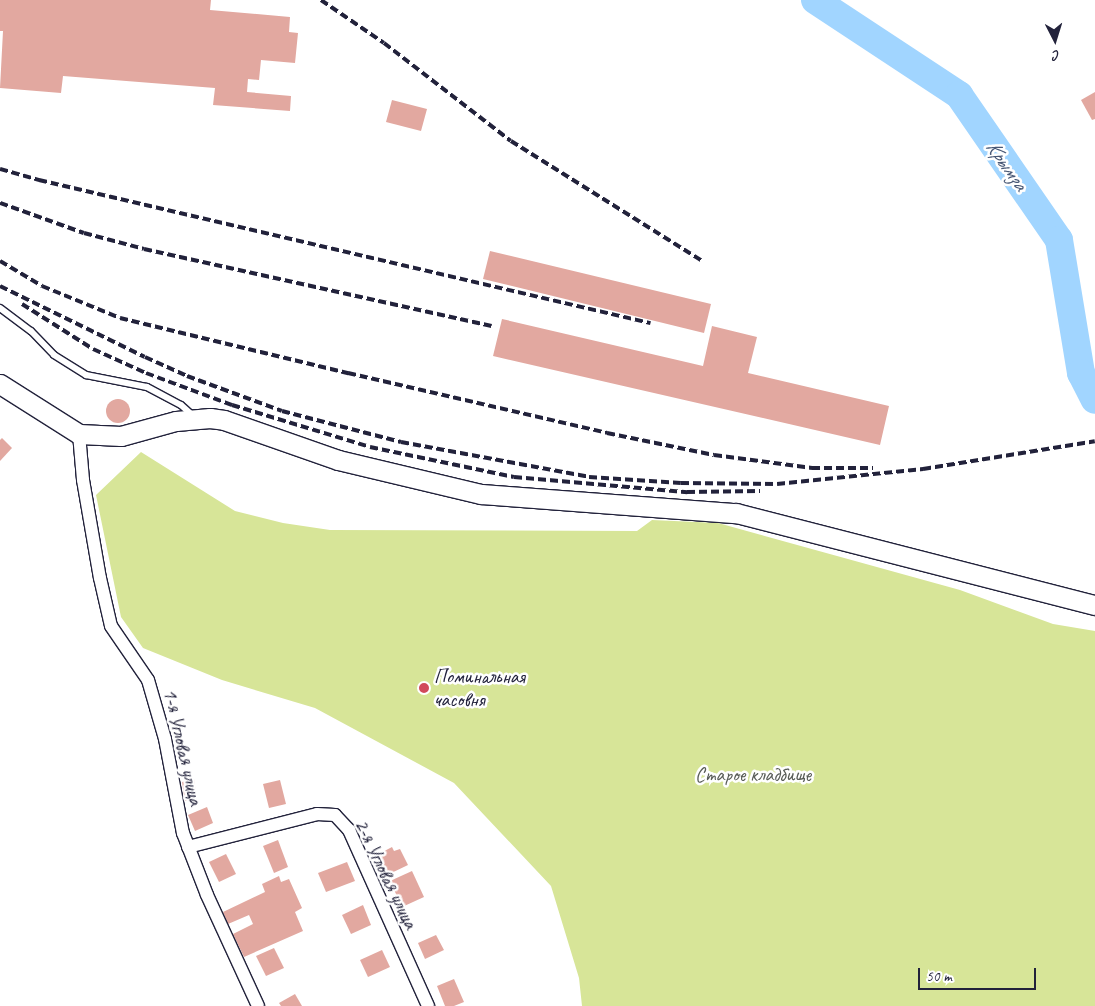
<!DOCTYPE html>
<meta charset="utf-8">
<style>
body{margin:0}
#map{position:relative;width:1095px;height:1006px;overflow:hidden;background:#fff;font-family:Caveat,sans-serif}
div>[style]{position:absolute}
.green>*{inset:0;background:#d7e598}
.river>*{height:28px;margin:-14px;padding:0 14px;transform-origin:14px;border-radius:14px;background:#a1d5ff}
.building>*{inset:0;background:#e2a8a0}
.round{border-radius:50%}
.roads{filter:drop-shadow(1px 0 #22223b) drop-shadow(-1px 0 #22223b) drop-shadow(0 1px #22223b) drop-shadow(0 -1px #22223b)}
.lane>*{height:6px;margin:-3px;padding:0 3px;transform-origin:3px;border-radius:3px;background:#fff}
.street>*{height:12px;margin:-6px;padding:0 6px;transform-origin:6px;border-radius:6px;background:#fff}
.secondary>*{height:19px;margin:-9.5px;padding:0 9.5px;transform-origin:9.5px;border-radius:9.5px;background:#fff}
.rail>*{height:4px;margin-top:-2px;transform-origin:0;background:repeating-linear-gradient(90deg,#22223b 0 8px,transparent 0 12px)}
.dots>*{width:14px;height:14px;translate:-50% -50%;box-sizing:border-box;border:2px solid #fff;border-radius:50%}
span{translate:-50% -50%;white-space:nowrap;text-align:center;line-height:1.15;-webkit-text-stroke:5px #fff;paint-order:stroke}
.poi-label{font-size:20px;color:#22223b}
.left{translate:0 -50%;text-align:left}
.street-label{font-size:20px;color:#22223b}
.park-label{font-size:20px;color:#585c57}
.water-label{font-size:21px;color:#485876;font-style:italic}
.north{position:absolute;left:1030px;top:15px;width:50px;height:50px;-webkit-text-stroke:4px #fff;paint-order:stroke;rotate:175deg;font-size:14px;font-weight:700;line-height:20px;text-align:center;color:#22223b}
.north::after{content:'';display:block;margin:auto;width:18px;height:22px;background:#22223b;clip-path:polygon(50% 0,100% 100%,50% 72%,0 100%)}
.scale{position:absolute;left:918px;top:968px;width:118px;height:22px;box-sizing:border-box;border:2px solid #22223b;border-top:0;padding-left:6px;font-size:15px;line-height:18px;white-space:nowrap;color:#22223b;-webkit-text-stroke:4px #fff;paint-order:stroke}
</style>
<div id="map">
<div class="green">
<i style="clip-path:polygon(141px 452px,235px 511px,283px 523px,330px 530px,637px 531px,652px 520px,718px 523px,960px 590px,1053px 624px,1095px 631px,1095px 1006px,582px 1006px,579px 978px,551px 886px,454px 783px,315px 708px,222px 680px,143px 648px,121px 617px,96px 495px)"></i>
</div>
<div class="river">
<i style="left:815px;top:0;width:173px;rotate:33.4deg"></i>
<i style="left:959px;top:95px;width:176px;rotate:55.4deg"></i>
<i style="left:1059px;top:240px;width:135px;rotate:80.6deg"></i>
<i style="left:1081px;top:373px;width:30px;rotate:63deg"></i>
</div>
<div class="building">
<i style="clip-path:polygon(0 0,211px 0,210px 10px,290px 17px,289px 32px,298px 33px,295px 63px,261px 60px,259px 80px,248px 79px,247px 92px,291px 96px,290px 111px,213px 105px,215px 88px,63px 76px,61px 93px,0 88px,3px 31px,0 31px)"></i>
<i style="clip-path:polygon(1095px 92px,1095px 119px,1092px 120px,1081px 100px)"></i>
<i style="clip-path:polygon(392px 100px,427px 109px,421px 131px,386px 122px)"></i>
<i style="clip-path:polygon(490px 251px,711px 304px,704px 333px,483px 279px)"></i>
<i style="clip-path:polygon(502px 319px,703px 366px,712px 326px,757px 337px,748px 373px,889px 406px,880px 445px,493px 356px)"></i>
<i class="round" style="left:106px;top:399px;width:24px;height:24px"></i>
<i style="clip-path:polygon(2px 438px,12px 448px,0 461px,0 440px)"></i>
<i style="clip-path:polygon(194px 779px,197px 799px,185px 801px,182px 782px)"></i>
<i style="clip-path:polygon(280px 780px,286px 804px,269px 808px,263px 784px)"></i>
<i style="clip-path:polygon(207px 807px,213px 823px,195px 831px,188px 815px)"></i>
<i style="clip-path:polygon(278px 840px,288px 867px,274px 873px,263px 846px)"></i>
<i style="clip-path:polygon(392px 847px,394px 851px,400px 849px,408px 865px,383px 877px,373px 857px)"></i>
<i style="clip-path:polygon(226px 854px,236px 874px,219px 882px,209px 862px)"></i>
<i style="clip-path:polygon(347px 862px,355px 881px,326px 892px,318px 873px)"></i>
<i style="clip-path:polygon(412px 871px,424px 897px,402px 907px,390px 881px)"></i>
<i style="clip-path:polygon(279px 876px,281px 882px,289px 879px,302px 908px,295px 912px,303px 931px,244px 957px,233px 934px,253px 924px,249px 915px,228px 924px,223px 912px,265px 892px,262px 884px)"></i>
<i style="clip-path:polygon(363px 905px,371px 925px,351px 934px,342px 915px)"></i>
<i style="clip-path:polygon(436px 935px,444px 950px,425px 959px,418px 943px)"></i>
<i style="clip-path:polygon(274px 948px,284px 968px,266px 976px,256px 956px)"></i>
<i style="clip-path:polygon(382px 950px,390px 967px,368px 977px,360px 960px)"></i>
<i style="clip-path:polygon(454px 979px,464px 1002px,454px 1006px,445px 1006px,437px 986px)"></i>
<i style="clip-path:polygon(295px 994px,302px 1006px,281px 1006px,279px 1003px)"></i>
</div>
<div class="roads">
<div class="lane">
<i style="left:0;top:308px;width:39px;rotate:37deg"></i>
<i style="left:31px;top:331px;width:33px;rotate:46deg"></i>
<i style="left:54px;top:355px;width:38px;rotate:32deg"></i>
<i style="left:86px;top:375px;width:62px;rotate:11.1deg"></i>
<i style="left:147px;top:387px;width:38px;rotate:28deg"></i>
<i style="left:181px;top:405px;width:15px;rotate:42deg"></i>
</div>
<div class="street">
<i style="left:79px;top:434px;width:46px;rotate:85deg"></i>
<i style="left:83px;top:480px;width:99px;rotate:80.2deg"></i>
<i style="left:100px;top:578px;width:49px;rotate:77.1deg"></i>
<i style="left:111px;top:626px;width:65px;rotate:55.6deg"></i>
<i style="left:148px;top:680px;width:61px;rotate:73.9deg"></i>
<i style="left:165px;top:739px;width:96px;rotate:79.2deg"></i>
<i style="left:183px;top:833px;width:66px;rotate:68.8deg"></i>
<i style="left:207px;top:895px;width:122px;rotate:65.3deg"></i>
<i style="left:188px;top:847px;width:133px;rotate:-14.3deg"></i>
<i style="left:317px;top:814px;width:18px;rotate:3deg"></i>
<i style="left:335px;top:815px;width:21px;rotate:47deg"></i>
<i style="left:349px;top:830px;width:193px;rotate:65.8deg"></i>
</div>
<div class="secondary">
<i style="left:0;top:384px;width:93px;rotate:32.3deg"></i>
<i style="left:79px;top:434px;width:42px;rotate:2.7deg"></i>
<i style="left:121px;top:436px;width:57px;rotate:-15.3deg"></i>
<i style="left:176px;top:421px;width:34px;rotate:-5deg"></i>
<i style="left:210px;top:418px;width:14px;rotate:8deg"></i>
<i style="left:224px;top:420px;width:121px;rotate:19.3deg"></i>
<i style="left:338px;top:460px;width:147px;rotate:13.4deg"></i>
<i style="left:481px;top:494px;width:256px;rotate:4.3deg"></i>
<i style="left:736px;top:513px;width:371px;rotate:14.4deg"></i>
</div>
</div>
<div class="rail">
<i style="left:321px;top:0;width:76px;rotate:34.3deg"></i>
<i style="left:384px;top:43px;width:160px;rotate:37.7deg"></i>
<i style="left:511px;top:141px;width:226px;rotate:32.1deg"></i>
<i style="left:0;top:169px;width:41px;rotate:15.8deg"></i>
<i style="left:39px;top:180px;width:628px;rotate:13.17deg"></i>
<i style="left:0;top:203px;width:89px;rotate:19.7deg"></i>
<i style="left:84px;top:233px;width:62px;rotate:14.9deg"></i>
<i style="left:144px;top:249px;width:356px;rotate:12.5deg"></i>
<i style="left:0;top:261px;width:49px;rotate:30.8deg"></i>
<i style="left:42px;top:286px;width:84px;rotate:22.3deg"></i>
<i style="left:120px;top:318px;width:235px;rotate:13.6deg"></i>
<i style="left:348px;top:373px;width:266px;rotate:13deg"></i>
<i style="left:607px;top:433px;width:109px;rotate:11.6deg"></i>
<i style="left:714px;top:455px;width:99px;rotate:7.6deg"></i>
<i style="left:812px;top:468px;width:61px"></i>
<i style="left:0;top:286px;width:161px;rotate:26.1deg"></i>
<i style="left:145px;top:357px;width:46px;rotate:24.3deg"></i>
<i style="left:187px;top:376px;width:101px;rotate:20.2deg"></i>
<i style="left:282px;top:411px;width:123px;rotate:14.6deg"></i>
<i style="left:401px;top:442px;width:191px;rotate:10.5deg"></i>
<i style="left:589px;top:477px;width:92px;rotate:3.7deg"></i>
<i style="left:681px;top:483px;width:96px;rotate:0.6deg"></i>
<i style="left:777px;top:484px;width:147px;rotate:-5.9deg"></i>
<i style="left:923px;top:469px;width:174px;rotate:-9.2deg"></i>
<i style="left:22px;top:304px;width:84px;rotate:32.4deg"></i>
<i style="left:93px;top:349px;width:58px;rotate:24.4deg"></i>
<i style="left:146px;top:373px;width:92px;rotate:20.4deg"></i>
<i style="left:232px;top:405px;width:144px;rotate:16.9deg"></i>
<i style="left:370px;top:447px;width:147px;rotate:11.8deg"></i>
<i style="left:514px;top:477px;width:174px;rotate:5deg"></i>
<i style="left:687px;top:492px;width:73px;rotate:-0.8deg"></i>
</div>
<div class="dots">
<i style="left:424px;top:688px;background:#d1495b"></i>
</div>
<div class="poi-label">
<span class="left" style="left:434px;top:688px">Поминальная<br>часовня</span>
</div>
<div class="street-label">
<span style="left:183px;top:747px;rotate:77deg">1-я Угловая улица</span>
<span style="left:386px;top:874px;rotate:64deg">2-я Угловая улица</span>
</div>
<div class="park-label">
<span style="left:753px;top:774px">Старое кладбище</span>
</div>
<div class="water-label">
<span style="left:1007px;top:165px;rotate:55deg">Крымза</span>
</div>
<div class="north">С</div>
<div class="scale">50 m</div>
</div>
